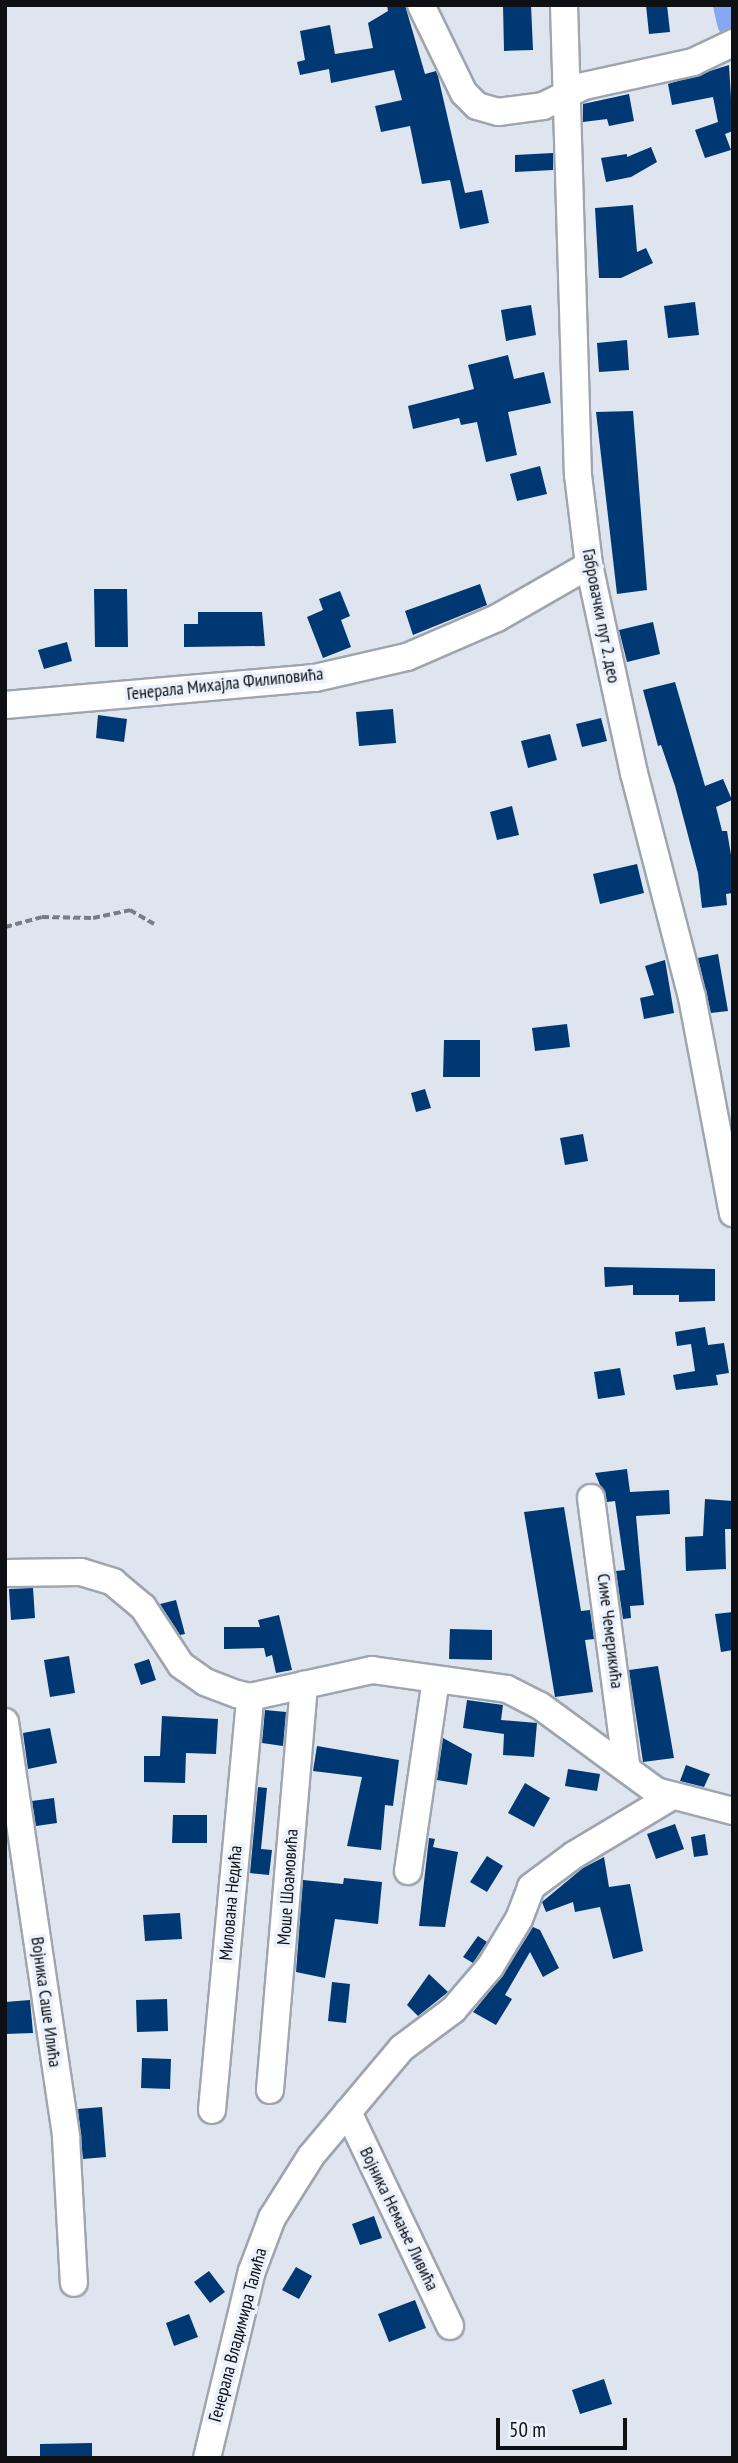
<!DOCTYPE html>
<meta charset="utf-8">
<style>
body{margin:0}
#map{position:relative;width:738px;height:2463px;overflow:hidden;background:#dee5ee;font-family:"PT Sans Narrow",sans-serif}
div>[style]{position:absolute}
.river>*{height:32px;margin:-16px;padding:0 16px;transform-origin:16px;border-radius:16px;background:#85a8f3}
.building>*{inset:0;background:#003873}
.path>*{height:3.5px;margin-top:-1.75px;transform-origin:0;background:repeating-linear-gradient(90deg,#797e84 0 7px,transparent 0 10.5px)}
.roads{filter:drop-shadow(2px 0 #9fa5ae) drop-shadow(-2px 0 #9fa5ae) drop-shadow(0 2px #9fa5ae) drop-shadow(0 -2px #9fa5ae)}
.minor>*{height:26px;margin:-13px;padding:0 13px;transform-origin:13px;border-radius:13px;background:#fff}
span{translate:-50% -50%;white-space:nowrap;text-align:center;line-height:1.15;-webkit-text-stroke:7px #ebf2fc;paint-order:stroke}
.street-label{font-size:18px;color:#0e1013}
.frame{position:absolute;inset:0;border:7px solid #0e1013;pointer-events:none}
.scale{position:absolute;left:496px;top:2418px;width:131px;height:32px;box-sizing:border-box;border:4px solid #0e1013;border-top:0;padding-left:9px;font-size:21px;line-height:24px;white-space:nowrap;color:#0e1013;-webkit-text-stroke:5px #ebf2fc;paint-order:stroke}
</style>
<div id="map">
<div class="river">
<i style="left:729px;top:5px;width:18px;rotate:77deg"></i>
</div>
<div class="building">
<i style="clip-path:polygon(387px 5px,405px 5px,425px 74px,436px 71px,438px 76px,465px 193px,482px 190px,489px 223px,460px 229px,450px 180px,422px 184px,410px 126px,381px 132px,375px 106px,402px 100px,394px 70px,331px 83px,329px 69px,300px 75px,297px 62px,305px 60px,300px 31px,330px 25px,335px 54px,373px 48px,368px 23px,388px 11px)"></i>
<i style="clip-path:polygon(503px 5px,531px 5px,533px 50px,504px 51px)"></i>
<i style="clip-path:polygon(646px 5px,667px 5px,670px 32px,649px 34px)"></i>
<i style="clip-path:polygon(729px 65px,733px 131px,725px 134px,731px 150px,705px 158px,695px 130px,718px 122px,713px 97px,672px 105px,668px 84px)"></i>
<i style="clip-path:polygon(629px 94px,634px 121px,609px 126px,607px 119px,583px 122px,583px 104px)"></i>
<i style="clip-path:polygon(651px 147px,657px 162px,631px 177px,606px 182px,601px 158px,627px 154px,627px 157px)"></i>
<i style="clip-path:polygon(553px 153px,553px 170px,515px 172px,515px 155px)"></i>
<i style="clip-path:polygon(633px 205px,637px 252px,646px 248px,653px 263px,621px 278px,599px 278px,595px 208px)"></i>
<i style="clip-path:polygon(695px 302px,699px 335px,668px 338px,664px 306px)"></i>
<i style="clip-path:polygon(531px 305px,536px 335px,506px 341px,501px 310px)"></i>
<i style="clip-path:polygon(627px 340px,629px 370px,599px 372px,597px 343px)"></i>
<i style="clip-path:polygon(508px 355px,514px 379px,544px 372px,551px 403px,508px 412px,517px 455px,486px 462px,477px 422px,461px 425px,459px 418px,413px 429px,408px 406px,474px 389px,468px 365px)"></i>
<i style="clip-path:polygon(633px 411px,647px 590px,617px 594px,596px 412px)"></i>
<i style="clip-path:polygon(540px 466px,547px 494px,517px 501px,510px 474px)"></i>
<i style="clip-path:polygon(480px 584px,487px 605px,413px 635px,405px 611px)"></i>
<i style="clip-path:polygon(94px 589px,127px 589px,128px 647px,95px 647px)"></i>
<i style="clip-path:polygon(340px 591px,350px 616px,341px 620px,351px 647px,323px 658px,307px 617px,323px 610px,319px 599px)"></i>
<i style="clip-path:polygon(198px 612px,262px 612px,265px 646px,184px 647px,184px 624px,198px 624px)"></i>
<i style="clip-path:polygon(653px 622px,660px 654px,627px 662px,619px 630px)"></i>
<i style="clip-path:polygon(67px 642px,72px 661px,44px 669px,38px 650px)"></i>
<i style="clip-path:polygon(675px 682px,705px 786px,723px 779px,732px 800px,716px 807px,722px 831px,727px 831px,733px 867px,733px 893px,726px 894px,727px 905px,702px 908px,698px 873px,675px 786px,661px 745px,658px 746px,643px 690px)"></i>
<i style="clip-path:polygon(393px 709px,396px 743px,359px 746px,356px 712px)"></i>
<i style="clip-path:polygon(98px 715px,127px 719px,124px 742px,96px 738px)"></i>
<i style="clip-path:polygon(601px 718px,607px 741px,582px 747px,576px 724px)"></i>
<i style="clip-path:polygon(550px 734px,557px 760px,528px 768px,521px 741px)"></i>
<i style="clip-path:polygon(512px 806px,519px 835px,497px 840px,490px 812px)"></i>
<i style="clip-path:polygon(637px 864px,644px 893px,600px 904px,593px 874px)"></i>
<i style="clip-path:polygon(718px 954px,728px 1011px,711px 1013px,698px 958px)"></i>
<i style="clip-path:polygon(665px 960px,674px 1013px,644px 1019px,640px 998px,654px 995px,645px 966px)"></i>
<i style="clip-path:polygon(567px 1024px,570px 1047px,535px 1051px,532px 1028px)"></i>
<i style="clip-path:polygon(444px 1040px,480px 1040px,480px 1077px,443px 1077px)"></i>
<i style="clip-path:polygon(425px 1089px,431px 1108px,416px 1112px,411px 1093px)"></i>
<i style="clip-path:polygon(583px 1134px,588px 1161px,565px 1165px,560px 1138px)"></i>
<i style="clip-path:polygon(604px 1267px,715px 1269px,715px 1301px,679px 1302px,679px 1295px,633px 1295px,633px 1285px,605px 1287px)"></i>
<i style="clip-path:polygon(705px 1327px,708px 1345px,724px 1343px,729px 1373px,716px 1375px,718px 1385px,676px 1390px,673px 1375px,695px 1371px,691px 1344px,677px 1346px,675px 1332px)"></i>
<i style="clip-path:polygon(620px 1368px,625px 1395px,598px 1399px,594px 1372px)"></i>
<i style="clip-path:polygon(627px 1469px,630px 1492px,669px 1490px,670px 1514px,636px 1516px,644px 1605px,630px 1606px,631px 1618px,623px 1619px,616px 1571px,625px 1570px,615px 1501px,607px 1502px,595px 1473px)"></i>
<i style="clip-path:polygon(705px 1499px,733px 1501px,733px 1529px,725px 1529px,726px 1569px,686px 1571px,685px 1537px,703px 1536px)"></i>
<i style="clip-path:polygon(564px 1507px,581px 1611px,590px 1610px,594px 1639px,585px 1640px,593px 1692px,555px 1697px,524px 1512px)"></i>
<i style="clip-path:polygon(33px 1588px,35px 1618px,11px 1620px,9px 1589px)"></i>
<i style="clip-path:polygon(176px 1600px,185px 1634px,180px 1635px,160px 1604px)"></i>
<i style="clip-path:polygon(733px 1612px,733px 1650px,721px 1652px,715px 1614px)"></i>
<i style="clip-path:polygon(279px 1615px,292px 1670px,276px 1673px,272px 1655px,266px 1657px,264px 1648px,224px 1649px,224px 1627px,260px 1627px,258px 1620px)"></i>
<i style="clip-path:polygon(450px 1629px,492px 1630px,492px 1660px,449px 1659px)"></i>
<i style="clip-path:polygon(69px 1656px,75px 1693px,50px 1697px,44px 1660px)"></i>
<i style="clip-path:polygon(149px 1659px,156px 1680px,141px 1685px,134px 1664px)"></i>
<i style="clip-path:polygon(658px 1666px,674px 1758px,643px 1762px,629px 1670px)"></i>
<i style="clip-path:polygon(467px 1700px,503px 1705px,501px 1720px,537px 1723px,534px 1757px,503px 1755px,504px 1734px,463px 1728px)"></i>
<i style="clip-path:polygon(265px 1710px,286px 1712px,283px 1746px,262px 1743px)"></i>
<i style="clip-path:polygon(162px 1716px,218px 1719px,216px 1754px,186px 1753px,185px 1783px,144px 1782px,144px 1756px,160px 1756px)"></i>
<i style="clip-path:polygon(50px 1728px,57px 1763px,28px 1769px,23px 1733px)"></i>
<i style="clip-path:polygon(443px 1738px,472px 1754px,467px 1785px,437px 1780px)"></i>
<i style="clip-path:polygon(317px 1746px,399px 1760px,393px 1806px,385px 1805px,381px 1850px,347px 1846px,362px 1777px,313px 1771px)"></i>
<i style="clip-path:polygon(686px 1765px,710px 1774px,704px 1787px,680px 1781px)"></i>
<i style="clip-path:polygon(568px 1769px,600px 1774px,597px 1791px,565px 1786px)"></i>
<i style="clip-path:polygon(525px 1783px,550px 1798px,534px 1827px,508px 1813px)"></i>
<i style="clip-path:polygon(258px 1787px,267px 1788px,261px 1849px,272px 1850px,269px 1875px,250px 1873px)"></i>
<i style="clip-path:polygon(54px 1798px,57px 1823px,36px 1826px,32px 1801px)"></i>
<i style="clip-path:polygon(173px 1815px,207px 1815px,207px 1843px,172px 1843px)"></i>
<i style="clip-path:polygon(675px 1824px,684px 1849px,656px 1859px,647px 1834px)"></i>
<i style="clip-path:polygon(705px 1834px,708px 1855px,694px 1857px,691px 1837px)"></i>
<i style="clip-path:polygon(429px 1838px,435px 1839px,433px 1847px,458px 1852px,445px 1927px,419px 1926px)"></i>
<i style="clip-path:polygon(487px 1856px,503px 1866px,487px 1892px,470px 1882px)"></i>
<i style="clip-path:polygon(604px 1857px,609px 1887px,630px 1884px,643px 1951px,613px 1959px,600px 1907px,575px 1912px,573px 1902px,546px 1912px,542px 1902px,583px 1868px)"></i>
<i style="clip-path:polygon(344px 1878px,382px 1882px,378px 1924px,335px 1919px,325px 1978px,296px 1972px,303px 1880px,343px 1884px)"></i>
<i style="clip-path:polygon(180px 1913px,182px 1939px,145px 1941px,143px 1915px)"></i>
<i style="clip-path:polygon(533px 1927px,540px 1930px,559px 1968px,543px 1977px,530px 1952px,505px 1995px,512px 1999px,496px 2025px,473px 2012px,503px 1975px)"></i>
<i style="clip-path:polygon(478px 1936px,487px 1942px,473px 1963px,463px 1957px)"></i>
<i style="clip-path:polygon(429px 1974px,448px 1992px,418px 2016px,407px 2005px)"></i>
<i style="clip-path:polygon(332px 1982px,350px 1984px,346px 2023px,328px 2021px)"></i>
<i style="clip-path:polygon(167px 1999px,168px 2031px,137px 2032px,136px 2000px)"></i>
<i style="clip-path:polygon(30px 2000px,33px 2033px,5px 2034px,5px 2002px)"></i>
<i style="clip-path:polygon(142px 2058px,171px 2059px,170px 2089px,141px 2088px)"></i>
<i style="clip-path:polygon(102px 2107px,106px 2157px,83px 2159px,78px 2109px)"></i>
<i style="clip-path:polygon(374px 2216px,382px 2238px,360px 2245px,352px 2224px)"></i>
<i style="clip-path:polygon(296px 2267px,312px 2276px,299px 2299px,282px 2290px)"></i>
<i style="clip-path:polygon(209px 2271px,225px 2292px,210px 2303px,194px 2282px)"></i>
<i style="clip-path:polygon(415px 2300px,426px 2328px,389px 2342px,378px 2314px)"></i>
<i style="clip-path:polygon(189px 2314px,198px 2337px,174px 2346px,166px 2323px)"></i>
<i style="clip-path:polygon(604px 2379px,612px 2404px,580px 2414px,572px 2390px)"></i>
<i style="clip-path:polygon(92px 2443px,92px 2458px,40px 2458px,40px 2444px)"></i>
</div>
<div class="path">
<i style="left:5px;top:927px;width:38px;rotate:-15deg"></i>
<i style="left:42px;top:917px;width:51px;rotate:1.1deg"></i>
<i style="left:93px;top:918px;width:38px;rotate:-12deg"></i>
<i style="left:130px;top:910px;width:28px;rotate:30deg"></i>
</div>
<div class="roads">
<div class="minor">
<i style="left:421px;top:5px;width:98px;rotate:64deg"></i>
<i style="left:464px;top:93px;width:18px;rotate:45deg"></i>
<i style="left:477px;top:106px;width:22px;rotate:16deg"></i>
<i style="left:498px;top:112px;width:45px;rotate:-7.6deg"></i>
<i style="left:543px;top:106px;width:46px;rotate:-26deg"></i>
<i style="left:584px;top:86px;width:112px;rotate:-12.4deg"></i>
<i style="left:693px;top:62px;width:44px;rotate:-25.4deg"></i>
<i style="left:564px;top:5px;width:470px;rotate:88.3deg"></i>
<i style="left:578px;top:475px;width:91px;rotate:83deg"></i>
<i style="left:589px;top:565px;width:213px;rotate:77.8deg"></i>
<i style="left:634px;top:773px;width:231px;rotate:75.5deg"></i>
<i style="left:692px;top:997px;width:220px;rotate:79.3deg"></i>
<i style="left:5px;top:705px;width:311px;rotate:-5deg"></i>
<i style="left:315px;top:678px;width:94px;rotate:-12.9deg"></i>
<i style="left:407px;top:657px;width:98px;rotate:-23.4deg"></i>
<i style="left:497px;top:618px;width:106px;rotate:-29.9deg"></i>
<i style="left:591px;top:1498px;width:268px;rotate:82.5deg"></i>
<i style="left:5px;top:1573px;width:76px;rotate:-0.8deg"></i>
<i style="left:81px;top:1572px;width:34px;rotate:17deg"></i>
<i style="left:113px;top:1582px;width:39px;rotate:40deg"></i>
<i style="left:143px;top:1607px;width:69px;rotate:56.8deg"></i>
<i style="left:181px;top:1665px;width:29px;rotate:35deg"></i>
<i style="left:205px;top:1682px;width:34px;rotate:21deg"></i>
<i style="left:237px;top:1694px;width:13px;rotate:13deg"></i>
<i style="left:250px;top:1697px;width:125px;rotate:-12.5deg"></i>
<i style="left:372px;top:1670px;width:136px;rotate:8deg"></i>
<i style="left:507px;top:1689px;width:36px;rotate:27deg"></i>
<i style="left:539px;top:1705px;width:145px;rotate:36.3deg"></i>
<i style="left:656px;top:1791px;width:80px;rotate:14.6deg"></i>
<i style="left:5px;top:1722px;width:419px;rotate:81.6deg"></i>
<i style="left:66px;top:2137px;width:146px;rotate:86.9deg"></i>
<i style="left:408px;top:1871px;width:193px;rotate:-81.7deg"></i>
<i style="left:270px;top:2090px;width:407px;rotate:-85.2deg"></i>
<i style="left:212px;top:2110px;width:415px;rotate:-84.7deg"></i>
<i style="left:348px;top:2112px;width:237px;rotate:64.5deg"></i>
<i style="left:207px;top:2458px;width:192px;rotate:-76.5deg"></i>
<i style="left:252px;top:2271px;width:57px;rotate:-69.3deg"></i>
<i style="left:272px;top:2218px;width:73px;rotate:-57.8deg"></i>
<i style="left:311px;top:2156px;width:141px;rotate:-49.9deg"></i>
<i style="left:402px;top:2048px;width:64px;rotate:-36.7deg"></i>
<i style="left:453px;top:2010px;width:57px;rotate:-49.3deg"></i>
<i style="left:490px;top:1967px;width:56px;rotate:-58.9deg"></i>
<i style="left:519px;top:1919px;width:34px;rotate:-69deg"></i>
<i style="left:531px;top:1887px;width:54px;rotate:-36.7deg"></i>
<i style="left:574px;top:1855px;width:114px;rotate:-31deg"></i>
</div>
</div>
<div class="street-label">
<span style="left:601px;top:616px;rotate:79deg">Габровачки пут 2. део</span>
<span style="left:225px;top:684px;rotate:-6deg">Генерала Михајла Филиповића</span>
<span style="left:610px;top:1631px;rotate:83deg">Симе Чемерикића</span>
<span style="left:288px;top:1887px;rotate:-86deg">Моше Шоамовића</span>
<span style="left:231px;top:1903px;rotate:-85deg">Милована Недића</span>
<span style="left:46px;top:2002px;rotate:82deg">Војника Саше Илића</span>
<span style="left:399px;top:2219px;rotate:64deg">Војника Немање Ливића</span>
<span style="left:238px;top:2335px;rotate:-75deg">Генерала Владимира Талића</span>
</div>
<div class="frame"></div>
<div class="scale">50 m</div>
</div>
